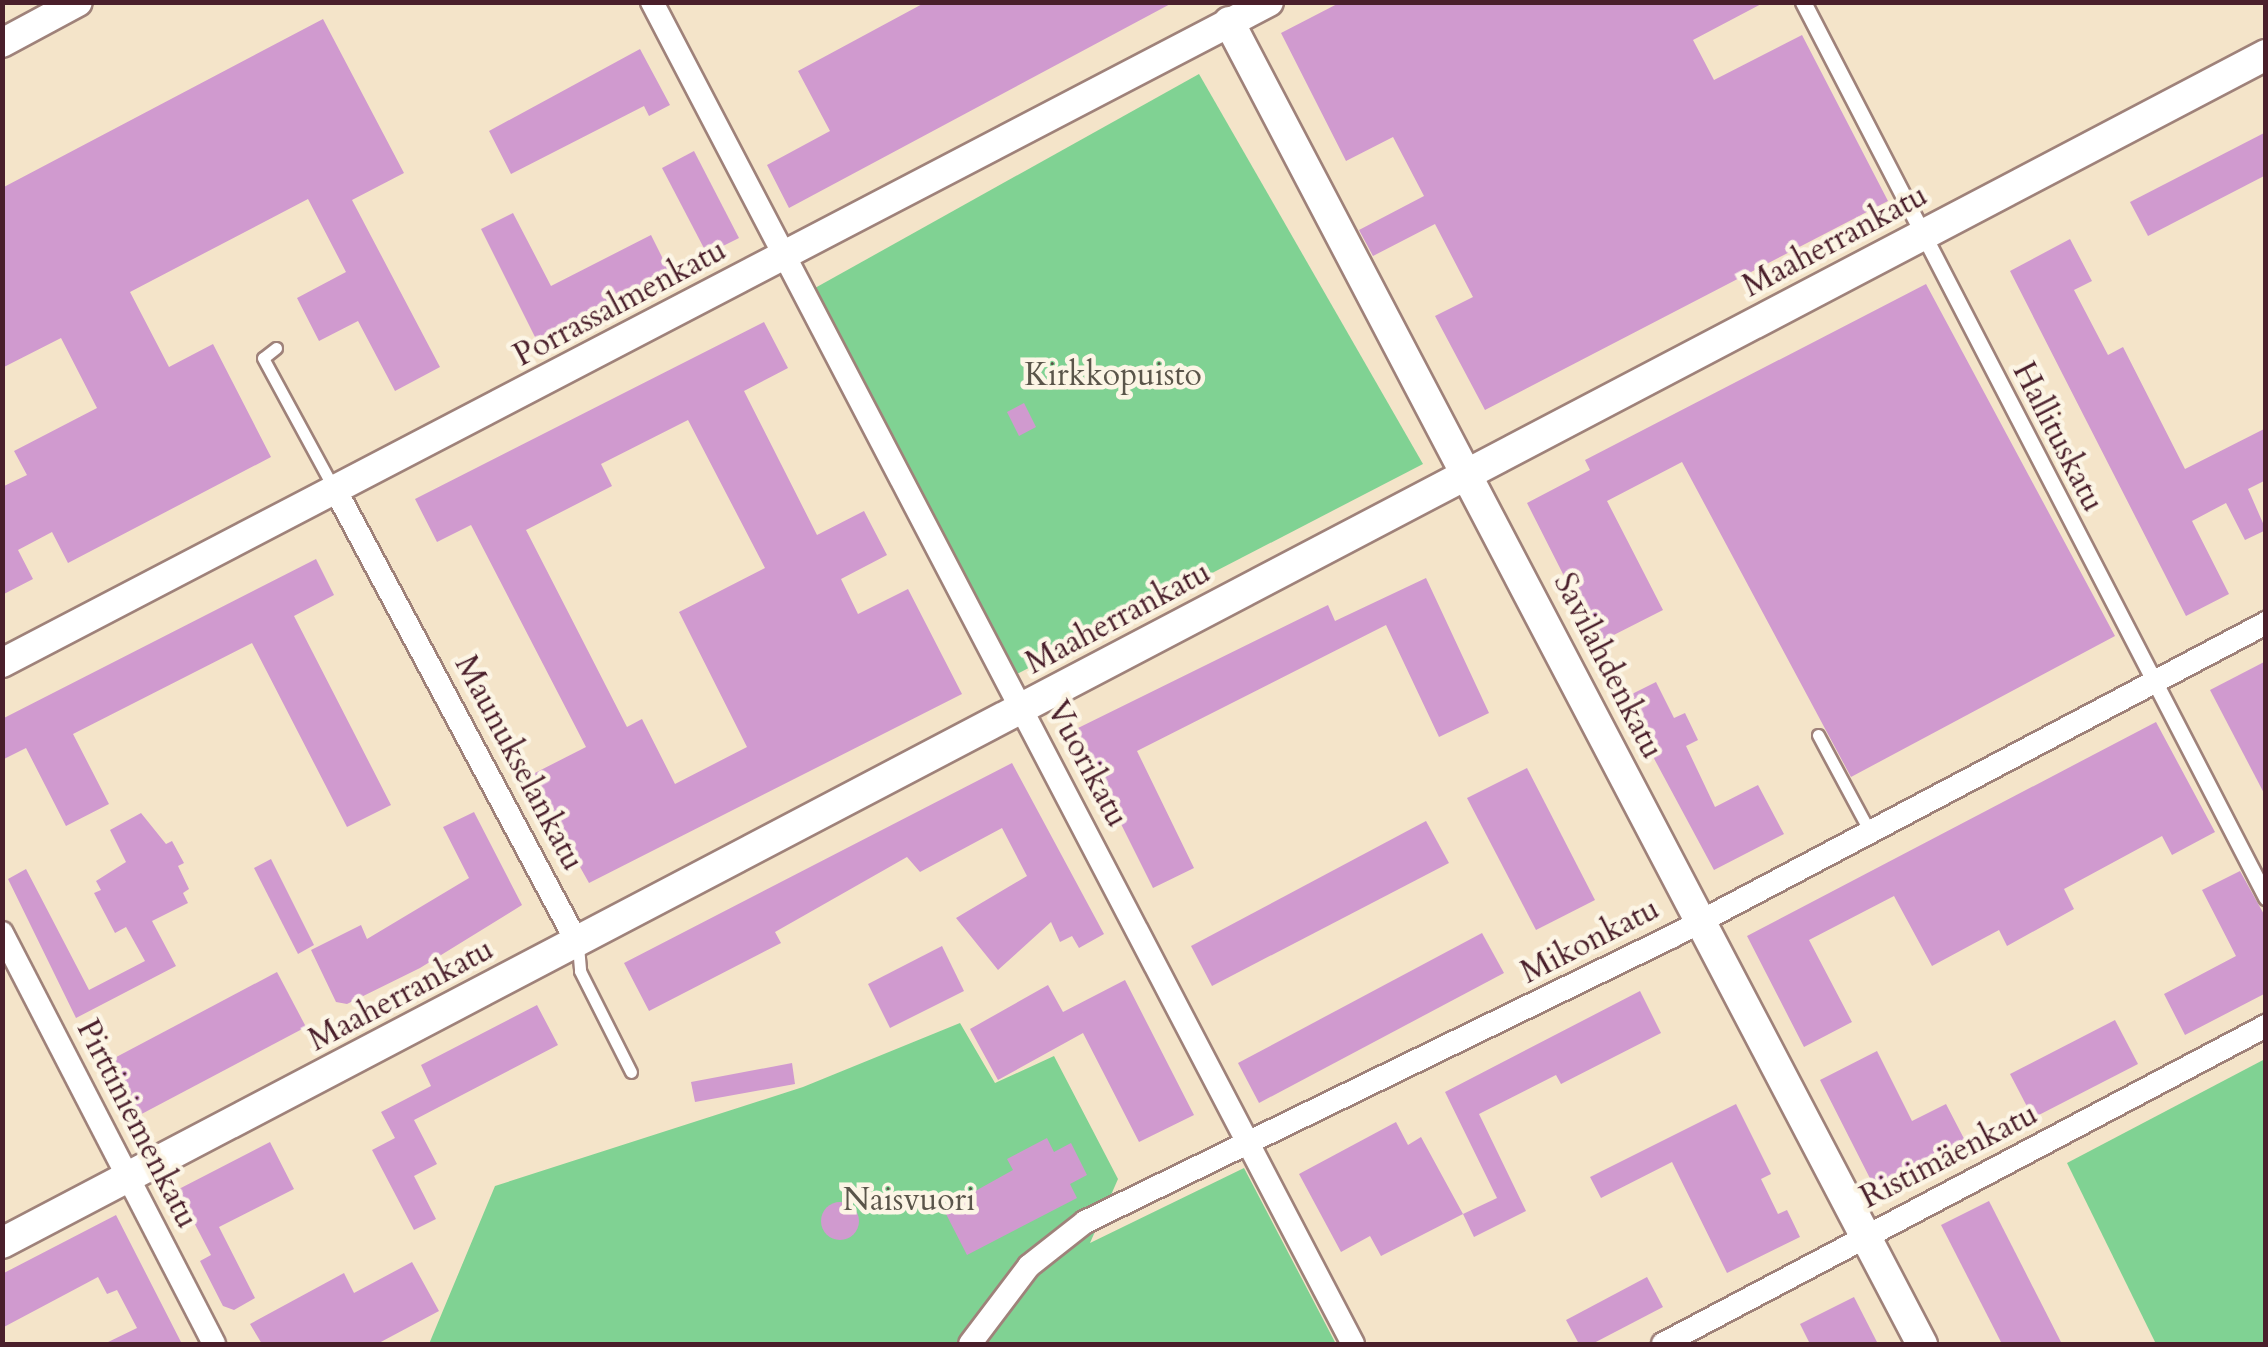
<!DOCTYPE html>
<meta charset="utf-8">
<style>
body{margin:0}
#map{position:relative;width:2268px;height:1347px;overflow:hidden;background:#f4e4c9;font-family:Cardo,serif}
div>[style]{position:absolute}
.green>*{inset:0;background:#80d293}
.building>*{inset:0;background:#d09acf}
.round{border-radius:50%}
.roads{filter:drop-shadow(2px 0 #9f827a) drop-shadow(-2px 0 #9f827a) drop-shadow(0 2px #9f827a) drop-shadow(0 -2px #9f827a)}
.service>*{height:11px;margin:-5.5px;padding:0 5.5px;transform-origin:5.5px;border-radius:5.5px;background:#fff}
.pedestrian>*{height:15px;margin:-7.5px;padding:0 7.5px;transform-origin:7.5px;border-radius:7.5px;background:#fff}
.minor>*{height:22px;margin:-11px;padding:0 11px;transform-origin:11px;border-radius:11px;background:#fff}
.tertiary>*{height:28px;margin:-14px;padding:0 14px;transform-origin:14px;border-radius:14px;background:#fff}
.secondary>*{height:30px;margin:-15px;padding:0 15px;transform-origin:15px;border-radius:15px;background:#fff}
span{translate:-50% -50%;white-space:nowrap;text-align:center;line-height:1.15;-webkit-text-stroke:9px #fcf5e5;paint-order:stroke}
.street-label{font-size:32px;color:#4a1f2b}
.park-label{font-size:32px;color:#5a554a}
.frame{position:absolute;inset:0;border:5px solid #4a1f2b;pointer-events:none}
</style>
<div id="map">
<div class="green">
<i style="clip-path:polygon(1199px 74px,1423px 464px,1017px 674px,815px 288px)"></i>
<i style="clip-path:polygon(960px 1023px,995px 1083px,1054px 1056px,1118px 1179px,1090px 1243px,1244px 1168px,1336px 1344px,429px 1344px,495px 1186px,803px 1087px)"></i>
<i style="clip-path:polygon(2265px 1059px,2265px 1344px,2156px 1344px,2067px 1163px)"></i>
</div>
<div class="building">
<i style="clip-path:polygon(926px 2px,1174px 2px,789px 208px,767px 165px,830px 131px,798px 71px)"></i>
<i style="clip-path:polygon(1341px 2px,1765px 2px,1693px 40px,1714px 80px,1802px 35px,1888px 201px,1485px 410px,1435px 316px,1473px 297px,1435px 224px,1373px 256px,1359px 230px,1424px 196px,1393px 137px,1346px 161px,1281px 33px)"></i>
<i style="clip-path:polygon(323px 19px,404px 173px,352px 200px,440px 367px,395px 391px,358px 321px,319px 341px,297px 298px,346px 272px,308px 199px,130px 292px,169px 367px,213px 344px,271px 457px,68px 563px,52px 532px,18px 550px,33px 579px,2px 595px,2px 487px,27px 475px,14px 451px,97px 408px,61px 338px,2px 368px,2px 188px)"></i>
<i style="clip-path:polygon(640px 49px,670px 105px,649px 116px,644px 106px,511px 174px,489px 131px)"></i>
<i style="clip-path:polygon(2266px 132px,2266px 175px,2148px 236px,2130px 202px)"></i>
<i style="clip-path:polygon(694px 151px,739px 238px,707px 254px,662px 168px)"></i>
<i style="clip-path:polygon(513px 213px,551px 286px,651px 235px,670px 273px,537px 341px,481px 229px)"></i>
<i style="clip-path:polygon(2070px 239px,2092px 281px,2074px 290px,2108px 355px,2123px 347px,2185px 469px,2266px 428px,2266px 480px,2248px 489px,2266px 530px,2245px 540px,2226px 503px,2192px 521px,2229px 594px,2186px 616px,2010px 271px)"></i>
<i style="clip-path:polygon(1926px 284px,2115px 636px,1851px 777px,1682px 462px,1607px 501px,1663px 610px,1598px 643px,1527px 503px,1590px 470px,1585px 460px)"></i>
<i style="clip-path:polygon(evenodd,764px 322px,788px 368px,744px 391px,817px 535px,864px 511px,887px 555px,841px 579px,858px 614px,908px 589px,962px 694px,589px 883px,529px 776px,586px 747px,471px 525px,437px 542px,415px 499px,764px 322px,688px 420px,765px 568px,679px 612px,747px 747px,675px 784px,642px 719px,627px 727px,526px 530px,612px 486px,601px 464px,688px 420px)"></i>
<i style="clip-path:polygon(1024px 403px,1036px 427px,1019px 436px,1007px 412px)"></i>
<i style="clip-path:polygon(316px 559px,334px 595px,294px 616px,391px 805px,347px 827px,252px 643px,73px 734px,109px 804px,66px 826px,26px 748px,2px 760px,2px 719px)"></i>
<i style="clip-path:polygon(1426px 578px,1489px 713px,1439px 737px,1386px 625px,1137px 751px,1194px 868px,1153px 888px,1074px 730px,1328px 605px,1335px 621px)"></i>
<i style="clip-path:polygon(2266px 661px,2266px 797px,2210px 690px)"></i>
<i style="clip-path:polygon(1656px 682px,1674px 718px,1685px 713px,1698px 740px,1686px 746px,1715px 807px,1758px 785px,1784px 834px,1714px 870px,1622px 699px)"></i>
<i style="clip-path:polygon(2156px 722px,2215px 832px,2172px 855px,2162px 836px,2064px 889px,2074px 909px,2007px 946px,1999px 930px,1932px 966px,1894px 896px,1809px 940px,1852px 1022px,1804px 1047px,1747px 936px)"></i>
<i style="clip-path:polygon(1012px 763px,1104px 934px,1079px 948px,1072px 936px,1060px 942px,1051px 922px,998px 970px,956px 918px,1027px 876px,1002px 828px,920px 872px,907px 857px,775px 932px,781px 943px,649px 1011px,624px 963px)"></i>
<i style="clip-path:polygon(1527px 768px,1595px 900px,1536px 930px,1467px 798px)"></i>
<i style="clip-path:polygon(474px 812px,522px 905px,420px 968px,347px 1004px,336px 1002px,311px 950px,361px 925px,367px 939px,469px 878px,443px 827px)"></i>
<i style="clip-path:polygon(141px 813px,166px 844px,172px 841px,184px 863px,178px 866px,189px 889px,183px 893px,188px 903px,152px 921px,176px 966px,76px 1018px,8px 879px,26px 869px,89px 990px,145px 961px,126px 927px,115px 933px,94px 893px,101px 890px,96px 881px,126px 862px,110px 830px)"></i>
<i style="clip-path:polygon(1426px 821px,1449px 863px,1212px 986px,1191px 946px)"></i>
<i style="clip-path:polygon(271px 859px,314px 945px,298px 954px,254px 868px)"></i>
<i style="clip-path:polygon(2240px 871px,2266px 918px,2266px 993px,2185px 1035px,2164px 994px,2236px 956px,2202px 890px)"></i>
<i style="clip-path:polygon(1482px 933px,1504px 973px,1259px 1103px,1238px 1063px)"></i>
<i style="clip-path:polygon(942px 946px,964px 991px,890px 1028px,868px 984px)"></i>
<i style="clip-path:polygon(277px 972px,306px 1027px,134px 1118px,105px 1063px)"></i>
<i style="clip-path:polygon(1125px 980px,1194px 1115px,1139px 1142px,1083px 1033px,998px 1080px,970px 1029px,1048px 985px,1063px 1012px)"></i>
<i style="clip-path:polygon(1640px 991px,1661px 1033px,1561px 1084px,1556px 1075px,1479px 1114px,1526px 1211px,1474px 1237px,1463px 1214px,1497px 1198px,1445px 1092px)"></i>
<i style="clip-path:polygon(537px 1005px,558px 1045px,414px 1120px,437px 1164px,414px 1176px,436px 1219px,414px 1230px,372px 1150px,395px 1138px,381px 1112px,431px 1086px,421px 1065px)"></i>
<i style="clip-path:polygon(2115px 1020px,2138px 1064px,2033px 1118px,2010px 1074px)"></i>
<i style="clip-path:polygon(1877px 1051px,1912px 1121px,1946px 1104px,1972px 1154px,1881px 1200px,1820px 1080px)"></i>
<i style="clip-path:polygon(792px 1063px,795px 1084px,695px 1102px,691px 1082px)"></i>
<i style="clip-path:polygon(1736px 1104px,1771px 1174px,1761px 1179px,1778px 1214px,1787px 1210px,1800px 1237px,1727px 1273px,1672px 1162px,1601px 1198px,1590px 1177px)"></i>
<i style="clip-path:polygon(1396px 1122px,1408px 1145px,1421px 1137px,1463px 1214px,1381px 1256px,1370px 1236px,1341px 1252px,1299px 1174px)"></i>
<i style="clip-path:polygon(1047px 1138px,1054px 1152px,1071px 1143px,1087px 1175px,1070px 1184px,1077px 1198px,967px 1255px,946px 1214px,955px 1209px,952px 1204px,1013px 1170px,1007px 1159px)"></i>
<i style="clip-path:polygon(270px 1142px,294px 1189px,219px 1227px,255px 1298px,234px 1310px,223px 1306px,200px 1261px,211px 1255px,177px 1190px)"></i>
<i style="clip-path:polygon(1989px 1201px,2062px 1344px,2002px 1344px,1941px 1225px)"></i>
<i class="round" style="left:821px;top:1202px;width:38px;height:38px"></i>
<i style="clip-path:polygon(116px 1215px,182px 1344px,104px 1344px,137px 1328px,117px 1290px,107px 1294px,98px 1277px,2px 1328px,2px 1274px)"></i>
<i style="clip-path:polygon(412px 1262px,439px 1311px,377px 1344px,262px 1344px,250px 1324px,344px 1273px,354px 1293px)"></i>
<i style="clip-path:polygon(1647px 1277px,1663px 1307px,1592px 1344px,1579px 1344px,1566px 1320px)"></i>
<i style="clip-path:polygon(1854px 1297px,1878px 1344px,1810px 1344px,1800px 1324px)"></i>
</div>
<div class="roads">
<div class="service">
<i style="left:276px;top:348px;width:16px;rotate:142deg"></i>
<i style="left:263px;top:358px;width:147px;rotate:61.5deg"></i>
<i style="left:1818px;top:735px;width:110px;rotate:61.8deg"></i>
<i style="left:578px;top:946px;width:25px;rotate:85deg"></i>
<i style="left:580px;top:971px;width:113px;rotate:63.2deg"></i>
</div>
<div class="pedestrian">
<i style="left:1803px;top:2px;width:1008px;rotate:62.65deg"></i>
</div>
<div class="minor">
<i style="left:652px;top:2px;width:1514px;rotate:62.42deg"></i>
<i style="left:336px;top:491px;width:511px;rotate:61.88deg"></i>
<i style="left:2px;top:933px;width:462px;rotate:62.7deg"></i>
<i style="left:970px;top:1344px;width:98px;rotate:-52.9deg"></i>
<i style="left:1029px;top:1266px;width:71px;rotate:-38.2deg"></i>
<i style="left:1085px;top:1222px;width:652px;rotate:-25.94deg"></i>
<i style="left:1671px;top:937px;width:673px;rotate:-27.82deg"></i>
<i style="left:1663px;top:1344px;width:682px;rotate:-27.81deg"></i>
</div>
<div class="tertiary">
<i style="left:2px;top:43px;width:86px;rotate:-28.3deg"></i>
<i style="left:2px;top:663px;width:1429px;rotate:-27.55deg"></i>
</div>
<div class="secondary">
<i style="left:1229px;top:22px;width:1493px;rotate:62.34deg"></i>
<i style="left:2px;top:1243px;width:2557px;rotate:-27.69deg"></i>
</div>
</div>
<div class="street-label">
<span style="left:1835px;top:241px;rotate:-28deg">Maaherrankatu</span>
<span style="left:620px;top:303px;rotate:-28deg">Porrassalmenkatu</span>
<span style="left:2058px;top:437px;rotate:63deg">Hallituskatu</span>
<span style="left:1118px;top:618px;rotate:-28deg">Maaherrankatu</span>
<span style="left:1608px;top:666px;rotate:63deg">Savilahdenkatu</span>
<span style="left:519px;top:763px;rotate:62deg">Maunukselankatu</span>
<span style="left:1087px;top:764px;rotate:62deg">Vuorikatu</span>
<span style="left:1590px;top:941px;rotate:-27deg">Mikonkatu</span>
<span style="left:401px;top:995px;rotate:-28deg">Maaherrankatu</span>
<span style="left:137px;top:1124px;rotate:63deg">Pirttiniemenkatu</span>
<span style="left:1949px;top:1156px;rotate:-27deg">Ristimäenkatu</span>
</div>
<div class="park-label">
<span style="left:1113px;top:375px">Kirkkopuisto</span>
<span style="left:909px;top:1200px">Naisvuori</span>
</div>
<div class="frame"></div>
</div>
